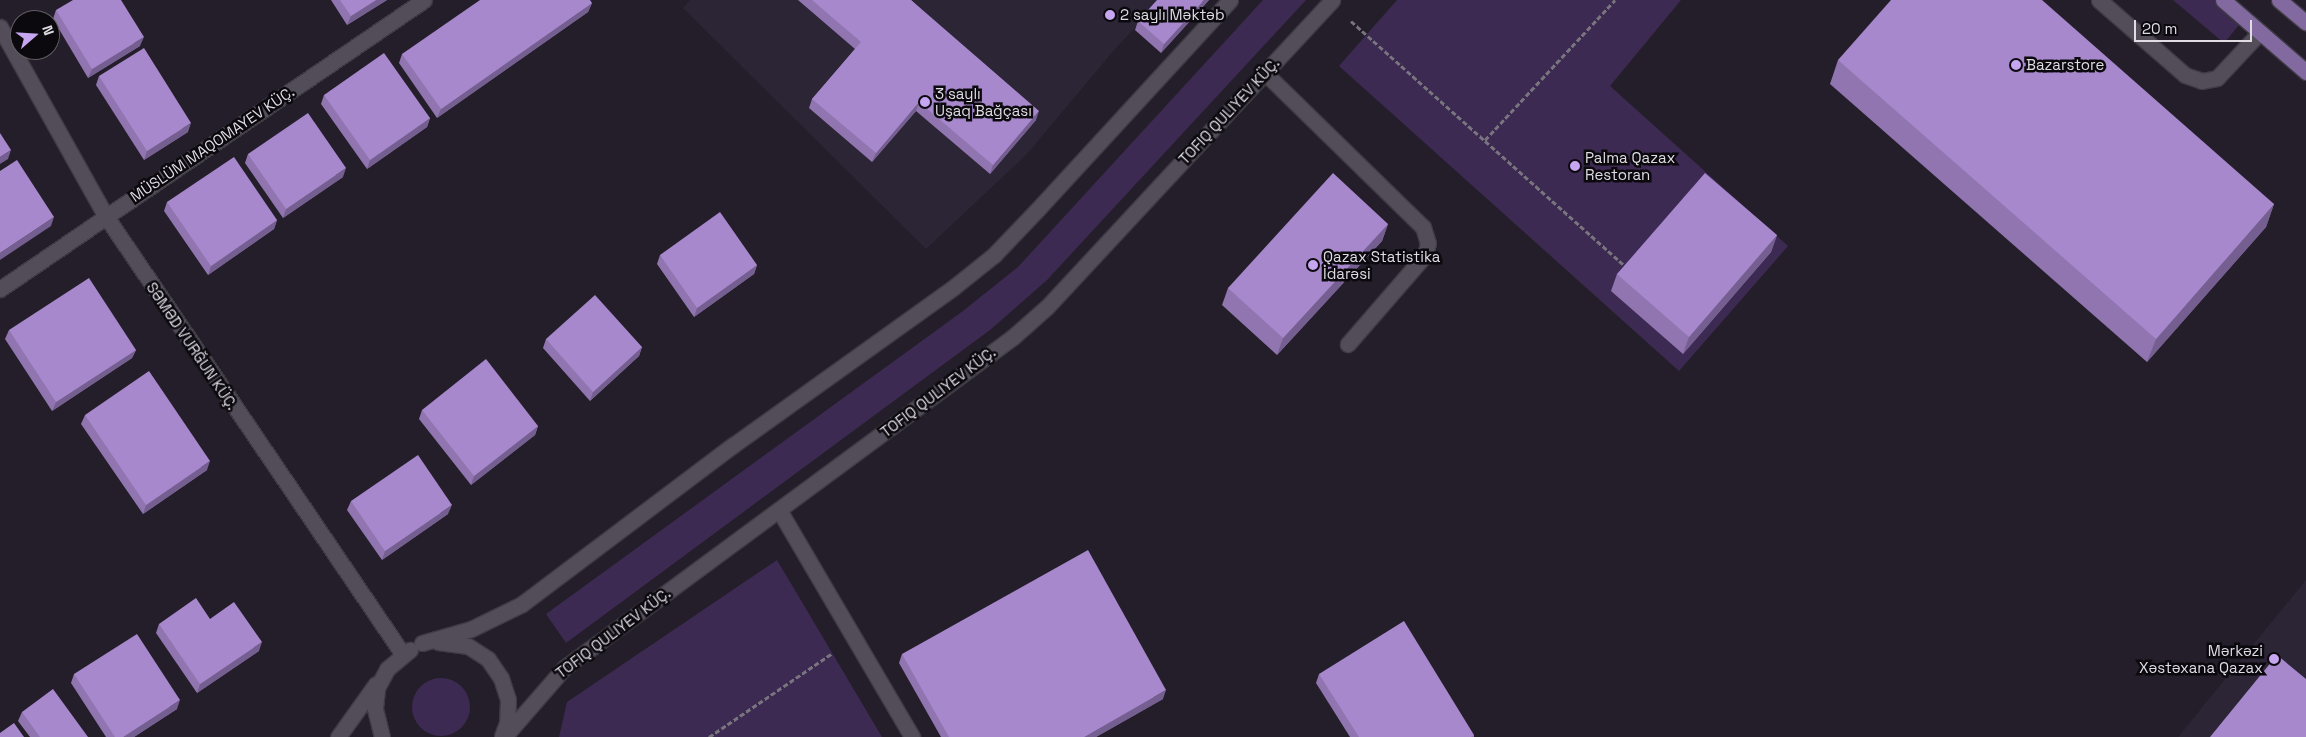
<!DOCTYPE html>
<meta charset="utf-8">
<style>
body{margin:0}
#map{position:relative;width:2306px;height:737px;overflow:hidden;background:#231e29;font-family:"Space Grotesk",sans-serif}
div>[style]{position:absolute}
.built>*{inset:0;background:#2c2535}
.green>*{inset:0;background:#3d2a52}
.round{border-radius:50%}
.path>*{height:3px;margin-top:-1.5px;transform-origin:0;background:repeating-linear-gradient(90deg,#79757e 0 5px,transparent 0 7.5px)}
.roads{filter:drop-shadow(1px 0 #3f3b44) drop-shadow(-1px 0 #3f3b44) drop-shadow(0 1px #3f3b44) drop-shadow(0 -1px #3f3b44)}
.minor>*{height:15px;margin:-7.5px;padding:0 7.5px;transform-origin:7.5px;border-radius:7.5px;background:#534d5a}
.major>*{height:15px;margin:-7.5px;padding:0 7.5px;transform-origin:7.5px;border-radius:7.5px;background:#8269a0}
.wall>*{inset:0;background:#9075b0}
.shaded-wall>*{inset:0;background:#755f90}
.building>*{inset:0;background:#a788cd}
.dots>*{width:14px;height:14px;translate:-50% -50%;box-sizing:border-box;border:2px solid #0b090e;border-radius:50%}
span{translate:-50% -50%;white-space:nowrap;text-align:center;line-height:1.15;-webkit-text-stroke:5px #0b090e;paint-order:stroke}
.poi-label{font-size:15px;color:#dfdce4}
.left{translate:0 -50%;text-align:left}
.right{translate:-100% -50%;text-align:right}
.street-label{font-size:15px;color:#dfdce4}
.north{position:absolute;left:10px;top:10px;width:50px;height:50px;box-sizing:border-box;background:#0b090e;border:1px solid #605d64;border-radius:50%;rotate:71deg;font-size:14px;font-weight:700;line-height:20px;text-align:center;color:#dfdce4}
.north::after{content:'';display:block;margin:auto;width:18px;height:22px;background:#c6a6f0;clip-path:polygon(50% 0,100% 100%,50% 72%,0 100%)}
.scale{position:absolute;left:2134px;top:20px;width:118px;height:22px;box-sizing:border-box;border:2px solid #dfdce4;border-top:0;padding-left:6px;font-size:15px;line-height:18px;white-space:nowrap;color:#dfdce4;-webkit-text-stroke:4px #0b090e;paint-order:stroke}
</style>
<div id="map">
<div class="built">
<i style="clip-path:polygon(690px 0,1161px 0,1115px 49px,1026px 155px,926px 249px,683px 8px)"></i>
<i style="clip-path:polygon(2306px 580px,2306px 737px,2178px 737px)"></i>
</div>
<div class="green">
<i style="clip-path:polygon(1263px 0,1306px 0,1047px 280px,990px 330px,566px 643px,546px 614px,963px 311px,1018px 267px)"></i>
<i style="clip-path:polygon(1397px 0,1681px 0,1610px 86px,1788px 246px,1679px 371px,1339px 66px)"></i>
<i style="clip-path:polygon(2173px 0,2221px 0,2244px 19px,2224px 43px)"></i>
<i style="clip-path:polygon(777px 560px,882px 737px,559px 737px,567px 702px)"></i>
<i class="round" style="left:412px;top:678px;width:58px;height:58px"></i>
</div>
<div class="path">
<i style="left:1351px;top:21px;width:370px;rotate:41.8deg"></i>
<i style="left:1485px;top:140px;width:191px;rotate:-47.1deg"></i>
<i style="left:709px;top:737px;width:148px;rotate:-34.2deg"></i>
</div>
<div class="roads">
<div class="minor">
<i style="left:2099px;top:0;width:114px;rotate:41.1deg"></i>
<i style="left:2185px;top:75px;width:18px;rotate:19deg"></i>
<i style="left:2202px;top:81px;width:15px;rotate:-11deg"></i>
<i style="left:2217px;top:78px;width:63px;rotate:-46.9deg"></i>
<i style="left:0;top:27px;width:215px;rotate:60.8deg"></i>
<i style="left:105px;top:215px;width:529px;rotate:55.86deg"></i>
<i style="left:1265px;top:73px;width:221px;rotate:44.3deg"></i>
<i style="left:1423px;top:227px;width:17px;rotate:73deg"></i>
<i style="left:1428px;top:243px;width:12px;rotate:104deg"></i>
<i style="left:1425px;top:255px;width:118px;rotate:130.9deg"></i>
<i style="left:0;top:289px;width:513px;rotate:-34.28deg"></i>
<i style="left:779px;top:510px;width:263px;rotate:59.6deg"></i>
<i style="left:438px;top:642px;width:30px;rotate:8deg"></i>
<i style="left:468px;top:646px;width:24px;rotate:33deg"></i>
<i style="left:488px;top:659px;width:23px;rotate:56deg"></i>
<i style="left:501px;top:678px;width:23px;rotate:72deg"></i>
<i style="left:508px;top:700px;width:23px;rotate:92deg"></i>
<i style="left:507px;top:723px;width:14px;rotate:111deg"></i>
<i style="left:422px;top:643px;width:51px;rotate:-15.9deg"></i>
<i style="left:471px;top:629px;width:57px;rotate:-26.1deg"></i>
<i style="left:522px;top:604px;width:263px;rotate:-37deg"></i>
<i style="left:732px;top:446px;width:273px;rotate:-35.6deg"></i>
<i style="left:954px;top:287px;width:51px;rotate:-38.7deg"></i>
<i style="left:994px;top:255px;width:62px;rotate:-46.3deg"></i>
<i style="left:1037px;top:210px;width:285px;rotate:-47.4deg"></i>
<i style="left:338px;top:737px;width:65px;rotate:-54.4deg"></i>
<i style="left:382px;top:737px;width:30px;rotate:-104deg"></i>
<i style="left:375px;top:708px;width:20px;rotate:-84deg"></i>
<i style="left:377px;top:688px;width:21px;rotate:-62deg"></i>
<i style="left:387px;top:669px;width:30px;rotate:-40deg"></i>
<i style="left:504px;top:737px;width:91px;rotate:-49deg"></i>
<i style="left:564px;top:668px;width:558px;rotate:-36.4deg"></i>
<i style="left:1013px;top:337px;width:45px;rotate:-41.4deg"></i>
<i style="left:1047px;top:307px;width:419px;rotate:-47.1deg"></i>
</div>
<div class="major">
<i style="left:2223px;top:0;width:110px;rotate:40.9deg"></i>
<i style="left:2279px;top:0;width:35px;rotate:40deg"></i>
</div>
</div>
<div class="wall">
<i style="clip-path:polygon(331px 0,387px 0,347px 25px)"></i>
<i style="clip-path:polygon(798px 0,911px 0,1036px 120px,990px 174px,916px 111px,872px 162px,809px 108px,812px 99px,855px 49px)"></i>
<i style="clip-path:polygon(1209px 0,1161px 53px,1135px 30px,1138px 21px)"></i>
<i style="clip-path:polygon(592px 3px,588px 12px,437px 118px,399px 63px,402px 54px)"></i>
<i style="clip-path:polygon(56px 10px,140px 46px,88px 78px,53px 19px)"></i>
<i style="clip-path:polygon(1838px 60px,2274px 204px,2266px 227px,2147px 362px,1830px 84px)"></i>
<i style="clip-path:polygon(99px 76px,188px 132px,144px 160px,96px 85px)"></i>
<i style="clip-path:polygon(324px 95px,430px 118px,427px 127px,367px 169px,321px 104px)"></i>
<i style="clip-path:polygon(248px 154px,343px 177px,283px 218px,245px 163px)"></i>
<i style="clip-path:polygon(167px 202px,277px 220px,274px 229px,208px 275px,164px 211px)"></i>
<i style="clip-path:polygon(1388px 224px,1382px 241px,1277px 355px,1222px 305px,1228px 288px)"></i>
<i style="clip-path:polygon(1777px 235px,1771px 252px,1683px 354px,1611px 291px,1617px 274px)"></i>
<i style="clip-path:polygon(660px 255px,757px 265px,754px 274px,694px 317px,657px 264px)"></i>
<i style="clip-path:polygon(9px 330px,136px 350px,132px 358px,52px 411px,5px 339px)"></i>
<i style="clip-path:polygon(546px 339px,642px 347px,639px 356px,590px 401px,543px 348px)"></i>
<i style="clip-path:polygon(422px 410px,538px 426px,535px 435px,471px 485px,419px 419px)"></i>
<i style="clip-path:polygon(85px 415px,207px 470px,143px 514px,81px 424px)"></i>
<i style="clip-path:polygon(351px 501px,448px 514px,382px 560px,347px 510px)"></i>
<i style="clip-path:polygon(210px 619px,259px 651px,197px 693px,156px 633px,159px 624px)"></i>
<i style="clip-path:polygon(902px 654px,1163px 699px,1096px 737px,941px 737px,899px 663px)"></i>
<i style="clip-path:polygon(74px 674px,177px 709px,134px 737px,106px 737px,71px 683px)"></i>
<i style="clip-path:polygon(1319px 674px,1474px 735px,1474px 737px,1350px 737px,1316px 683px)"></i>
<i style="clip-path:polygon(22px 712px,88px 737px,30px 737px,18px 721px)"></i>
</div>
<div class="shaded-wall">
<i style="clip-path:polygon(376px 0,387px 0,347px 25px,351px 16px)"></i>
<i style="clip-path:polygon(1204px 0,1209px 0,1161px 53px,1164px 44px)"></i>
<i style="clip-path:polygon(592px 3px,588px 12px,437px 118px,441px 109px)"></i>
<i style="clip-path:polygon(144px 37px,140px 46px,88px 78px,92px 69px)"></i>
<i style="clip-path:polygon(919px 102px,916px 111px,872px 162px,876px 153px)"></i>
<i style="clip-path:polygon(1039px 111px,1036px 120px,990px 174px,993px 165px)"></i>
<i style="clip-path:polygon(430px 118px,427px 127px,367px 169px,370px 160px)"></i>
<i style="clip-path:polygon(191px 123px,188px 132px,144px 160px,147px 151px)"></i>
<i style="clip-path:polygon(11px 150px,8px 159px,0 164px,0 157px)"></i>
<i style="clip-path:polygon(346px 168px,343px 177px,283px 218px,286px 209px)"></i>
<i style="clip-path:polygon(2274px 204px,2266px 227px,2147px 362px,2156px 339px)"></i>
<i style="clip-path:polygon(54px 217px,51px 226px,0 260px,0 253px)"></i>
<i style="clip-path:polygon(277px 220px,274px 229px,208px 275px,211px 266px)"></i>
<i style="clip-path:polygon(1388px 224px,1382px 241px,1277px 355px,1283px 338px)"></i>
<i style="clip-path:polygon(1777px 235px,1771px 252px,1683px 354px,1689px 337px)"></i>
<i style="clip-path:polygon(757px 265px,754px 274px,694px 317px,697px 308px)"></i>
<i style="clip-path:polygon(642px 347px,639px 356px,590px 401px,593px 392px)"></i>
<i style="clip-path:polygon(136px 350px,132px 358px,52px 411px,56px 402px)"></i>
<i style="clip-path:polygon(538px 426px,535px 435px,471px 485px,474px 476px)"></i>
<i style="clip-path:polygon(210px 461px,207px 470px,143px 514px,146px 505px)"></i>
<i style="clip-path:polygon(452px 505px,448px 514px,382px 560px,385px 551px)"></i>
<i style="clip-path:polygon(262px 642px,259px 651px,197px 693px,200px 684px)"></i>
<i style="clip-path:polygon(1166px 690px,1163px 699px,1096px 737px,1084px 737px)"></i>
<i style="clip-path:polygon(180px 700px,177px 709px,134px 737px,123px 737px)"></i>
</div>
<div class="building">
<i style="clip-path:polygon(73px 0,121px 0,144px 37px,92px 69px,56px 10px)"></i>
<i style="clip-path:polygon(340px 0,376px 0,351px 16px)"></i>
<i style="clip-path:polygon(480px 0,590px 0,592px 3px,441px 109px,402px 54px)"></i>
<i style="clip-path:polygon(812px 0,911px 0,1039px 111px,993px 165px,919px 102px,876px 153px,812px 99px,861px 42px)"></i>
<i style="clip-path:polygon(1157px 0,1204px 0,1164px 44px,1138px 21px)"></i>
<i style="clip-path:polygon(1891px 0,2042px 0,2274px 204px,2156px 339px,1838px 60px)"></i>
<i style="clip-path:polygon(144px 48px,191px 123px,147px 151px,99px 76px)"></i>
<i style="clip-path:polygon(384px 53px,430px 118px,370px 160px,324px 95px)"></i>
<i style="clip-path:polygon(308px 113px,346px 168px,286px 209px,248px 154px)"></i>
<i style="clip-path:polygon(0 133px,11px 150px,0 157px)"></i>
<i style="clip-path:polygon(234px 157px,277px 220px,211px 266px,167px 202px)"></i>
<i style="clip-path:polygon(17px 160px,54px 217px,0 253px,0 171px)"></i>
<i style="clip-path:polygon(1333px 173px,1388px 224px,1283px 338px,1228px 288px)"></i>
<i style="clip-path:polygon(1705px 173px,1777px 235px,1689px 337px,1617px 274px)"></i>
<i style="clip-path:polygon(720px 212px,757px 265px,697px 308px,660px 255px)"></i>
<i style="clip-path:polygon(89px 278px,136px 350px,56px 402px,9px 330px)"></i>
<i style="clip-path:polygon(595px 295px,642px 347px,593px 392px,546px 339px)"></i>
<i style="clip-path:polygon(486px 359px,538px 426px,474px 476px,422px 410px)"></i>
<i style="clip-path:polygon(149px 371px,210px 461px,146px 505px,85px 415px)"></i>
<i style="clip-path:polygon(418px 455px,452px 505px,385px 551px,351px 501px)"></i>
<i style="clip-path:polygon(1088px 550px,1166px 690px,1084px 737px,949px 737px,902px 654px)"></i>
<i style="clip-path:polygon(196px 598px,210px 619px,234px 602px,262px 642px,200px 684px,159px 624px)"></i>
<i style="clip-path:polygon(1404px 621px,1474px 735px,1471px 737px,1359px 737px,1319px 674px)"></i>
<i style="clip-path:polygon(137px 634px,180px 700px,123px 737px,115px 737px,74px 674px)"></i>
<i style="clip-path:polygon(2277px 655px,2306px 679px,2306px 737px,2210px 737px)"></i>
<i style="clip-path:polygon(53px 689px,88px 737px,40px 737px,22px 712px)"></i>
<i style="clip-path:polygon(14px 723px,24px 737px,0 737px,0 733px)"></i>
</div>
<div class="dots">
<i style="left:1110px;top:15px;background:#c6a6f0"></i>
<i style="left:2016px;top:65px;background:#c6a6f0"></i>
<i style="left:925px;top:102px;background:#c6a6f0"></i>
<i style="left:1575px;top:166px;background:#c6a6f0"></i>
<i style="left:1313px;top:265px;background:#c6a6f0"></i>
<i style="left:2274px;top:659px;background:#c6a6f0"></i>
</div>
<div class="poi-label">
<span class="left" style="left:1120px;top:15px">2 saylı Məktəb</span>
<span class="left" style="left:2026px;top:65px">Bazarstore</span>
<span class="left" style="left:935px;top:102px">3 saylı<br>Uşaq Bağçası</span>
<span class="left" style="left:1585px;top:166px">Palma Qazax<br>Restoran</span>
<span class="left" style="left:1323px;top:265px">Qazax Statistika<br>İdarəsi</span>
<span class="right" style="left:2263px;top:659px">Mərkəzi<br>Xəstəxana Qazax</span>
</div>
<div class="street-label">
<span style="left:1229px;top:111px;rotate:-47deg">TOFIQ QULIYEV KÜÇ.</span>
<span style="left:212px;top:144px;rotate:-34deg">MÜSLÜM MAQOMAYEV KÜÇ.</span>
<span style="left:192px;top:346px;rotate:56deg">SƏMƏD VURĞUN KÜÇ.</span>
<span style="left:938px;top:392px;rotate:-37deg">TOFIQ QULIYEV KÜÇ.</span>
<span style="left:613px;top:633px;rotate:-37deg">TOFIQ QULIYEV KÜÇ.</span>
</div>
<div class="north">N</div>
<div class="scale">20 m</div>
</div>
